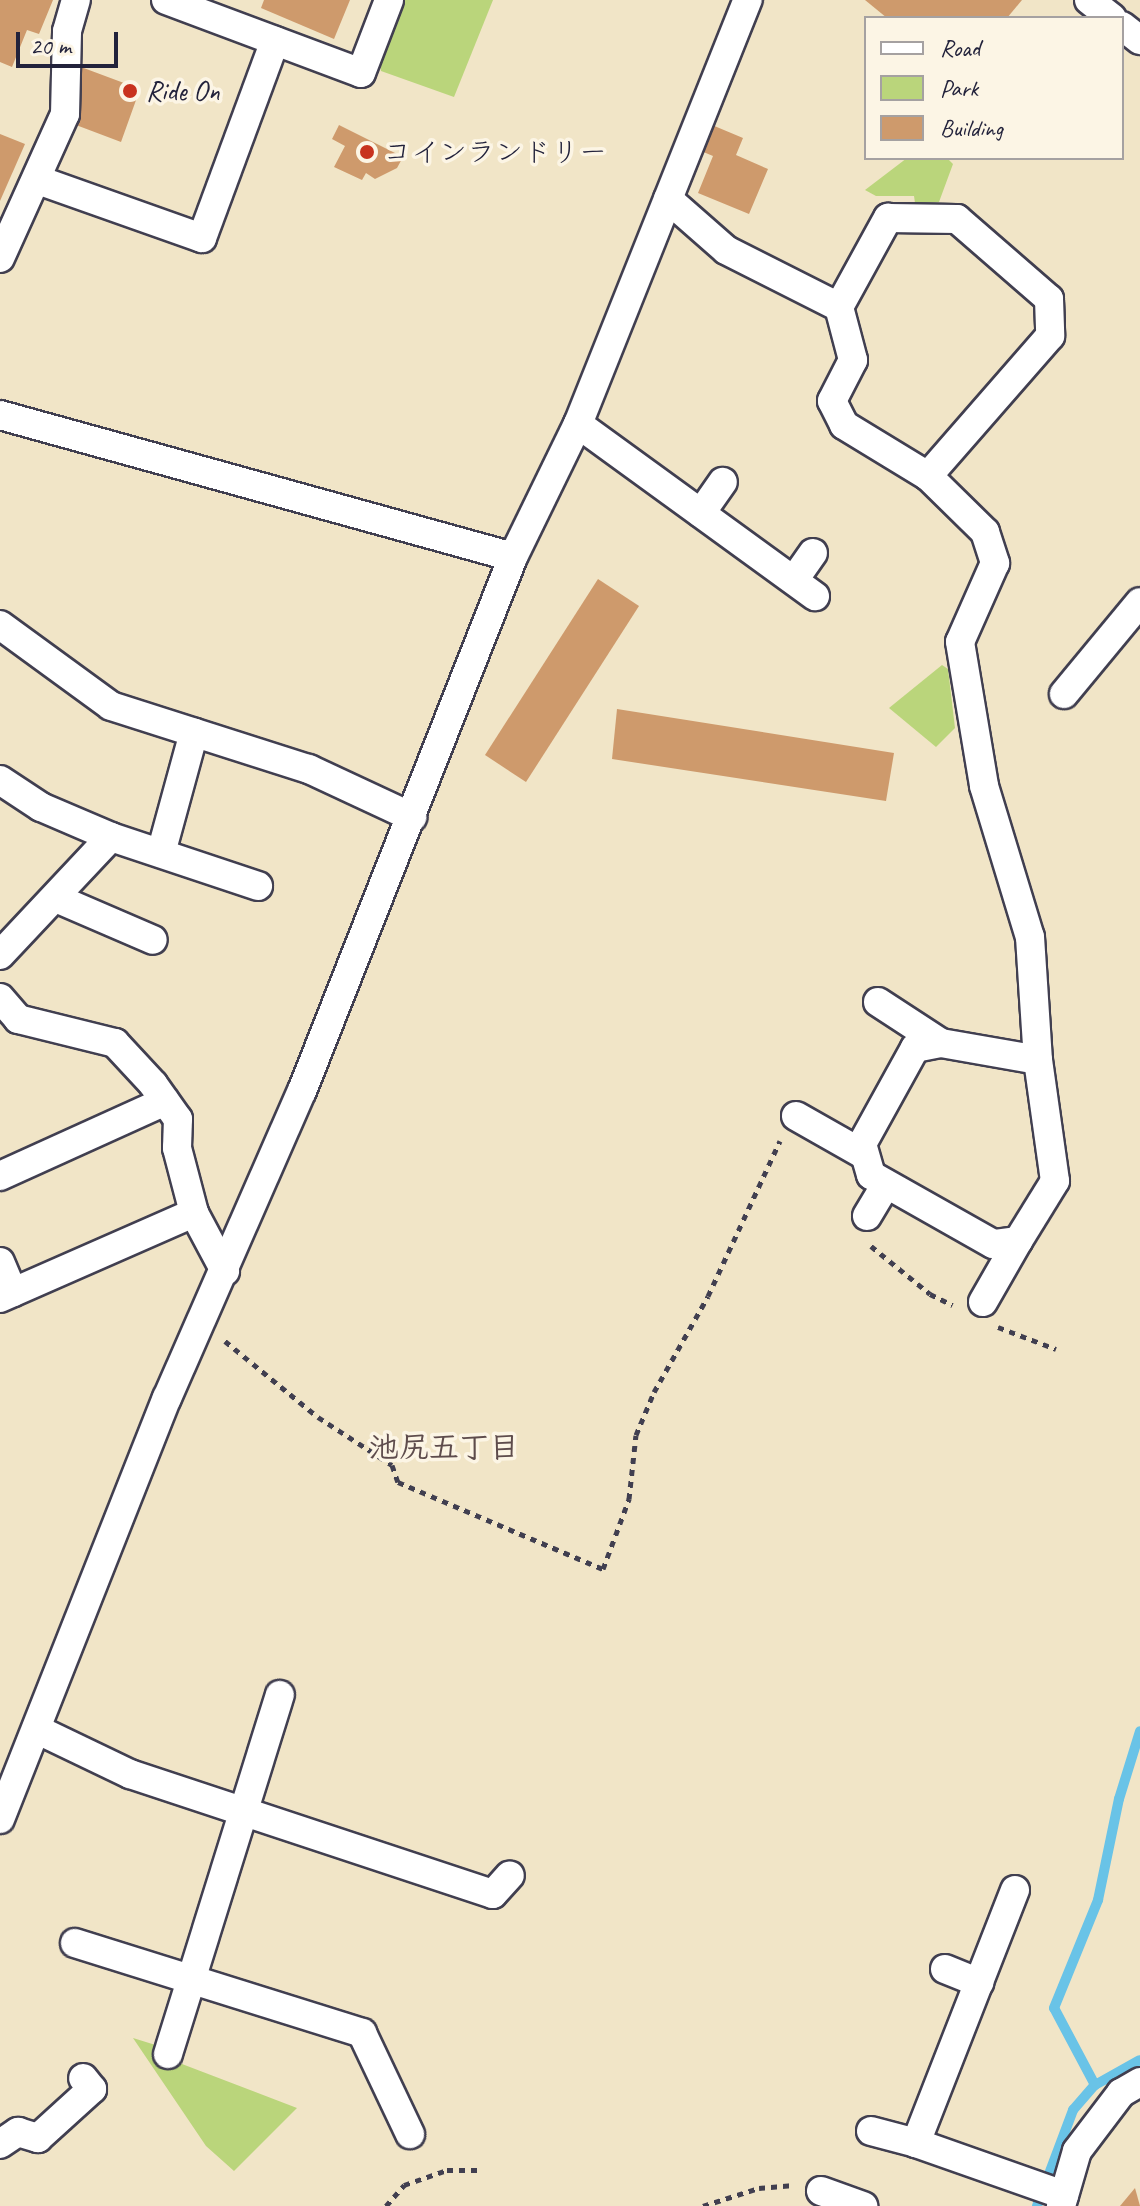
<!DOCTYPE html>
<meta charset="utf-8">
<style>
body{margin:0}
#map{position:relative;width:1140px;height:2206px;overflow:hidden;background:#f1e5c7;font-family:Caveat,"Klee One",sans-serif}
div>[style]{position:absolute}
.green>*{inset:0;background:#bad57b}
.stream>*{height:10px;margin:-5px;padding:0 5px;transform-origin:5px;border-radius:5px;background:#69c3e7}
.building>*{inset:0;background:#ce9a6c}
.path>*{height:5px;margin-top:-2.5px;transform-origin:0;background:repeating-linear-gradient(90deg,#413f50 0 6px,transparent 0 12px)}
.roads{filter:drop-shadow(2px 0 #413f50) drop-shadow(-2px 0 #413f50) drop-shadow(0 2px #413f50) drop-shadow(0 -2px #413f50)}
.street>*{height:28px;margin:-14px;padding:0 14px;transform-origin:14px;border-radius:14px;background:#fff}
.dots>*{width:22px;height:22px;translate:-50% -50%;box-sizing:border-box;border:4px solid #fcf5e5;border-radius:50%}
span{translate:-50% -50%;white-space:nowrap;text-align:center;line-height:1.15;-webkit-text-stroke:7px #fcf5e5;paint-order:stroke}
.poi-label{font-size:28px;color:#22223b}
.left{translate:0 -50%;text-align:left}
.neighbourhood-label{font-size:30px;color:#5e4c4c;font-weight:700}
.legend{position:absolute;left:864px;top:16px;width:260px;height:144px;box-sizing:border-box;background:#fcf5e5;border:2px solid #a5a1a1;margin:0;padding:10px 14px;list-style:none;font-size:24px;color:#22223b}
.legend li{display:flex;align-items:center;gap:16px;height:40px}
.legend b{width:40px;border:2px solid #a5a1a1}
.scale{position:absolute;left:16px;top:32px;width:102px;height:36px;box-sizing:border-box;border:4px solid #22223b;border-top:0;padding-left:10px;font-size:24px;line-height:28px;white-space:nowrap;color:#22223b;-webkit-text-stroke:6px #fcf5e5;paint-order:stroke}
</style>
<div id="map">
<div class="green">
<i style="clip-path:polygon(401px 0,493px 0,454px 97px,381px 71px,379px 52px)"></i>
<i style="clip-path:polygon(907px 158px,947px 158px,953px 164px,939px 202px,915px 203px,914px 196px,876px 196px,865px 190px)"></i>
<i style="clip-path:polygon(942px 665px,948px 669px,955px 728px,936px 747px,889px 708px)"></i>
<i style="clip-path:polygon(133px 2038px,162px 2047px,161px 2056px,297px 2108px,234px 2171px,206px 2146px)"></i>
</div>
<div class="stream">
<i style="left:1095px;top:2085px;width:51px;rotate:-29.1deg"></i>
<i style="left:1037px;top:2206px;width:103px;rotate:-69.4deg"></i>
<i style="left:1073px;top:2110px;width:33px;rotate:-49deg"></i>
<i style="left:1095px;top:2085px;width:87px;rotate:-118deg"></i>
<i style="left:1054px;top:2008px;width:117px;rotate:-67.8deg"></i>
<i style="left:1098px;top:1900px;width:103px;rotate:-78.3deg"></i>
<i style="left:1119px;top:1799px;width:71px;rotate:-72.8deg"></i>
</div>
<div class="building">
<i style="clip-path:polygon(0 0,53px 0,39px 34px,27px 30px,12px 67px,0 62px)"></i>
<i style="clip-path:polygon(264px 0,350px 0,334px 39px,261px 8px)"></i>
<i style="clip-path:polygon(865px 0,1022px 0,1007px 18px,887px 18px)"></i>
<i style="clip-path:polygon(81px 67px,140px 89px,121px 142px,76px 125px,81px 110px)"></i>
<i style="clip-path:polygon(339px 125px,403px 157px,397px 168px,375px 179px,366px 173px,362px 180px,334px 167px,345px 146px,332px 139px)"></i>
<i style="clip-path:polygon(712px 125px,743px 138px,736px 155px,768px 169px,749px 214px,698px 193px,713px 156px,701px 151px)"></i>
<i style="clip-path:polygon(0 134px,25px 144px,0 201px)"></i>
<i style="clip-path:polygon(598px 579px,639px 606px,526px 782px,485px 755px)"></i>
<i style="clip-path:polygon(617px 709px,894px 753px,886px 801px,612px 759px)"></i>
<i style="clip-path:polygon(1135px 2188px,1140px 2206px,1120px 2206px)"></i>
</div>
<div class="path">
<i style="left:871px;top:1246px;width:76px;rotate:39.1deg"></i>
<i style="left:930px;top:1294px;width:25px;rotate:26deg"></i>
<i style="left:998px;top:1327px;width:62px;rotate:20.8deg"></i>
<i style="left:225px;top:1341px;width:120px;rotate:39.3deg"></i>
<i style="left:318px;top:1417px;width:88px;rotate:33deg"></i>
<i style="left:392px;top:1465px;width:18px;rotate:71deg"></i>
<i style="left:398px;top:1482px;width:223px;rotate:23deg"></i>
<i style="left:603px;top:1569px;width:75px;rotate:-69.6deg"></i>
<i style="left:629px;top:1499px;width:64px;rotate:-83.8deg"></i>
<i style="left:636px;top:1435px;width:47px;rotate:-67.3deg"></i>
<i style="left:654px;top:1392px;width:110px;rotate:-60.6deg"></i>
<i style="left:708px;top:1296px;width:171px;rotate:-65.1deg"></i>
<i style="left:386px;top:2206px;width:28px;rotate:-49deg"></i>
<i style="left:404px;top:2185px;width:46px;rotate:-19.2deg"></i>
<i style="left:447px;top:2170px;width:35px"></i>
<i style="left:703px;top:2206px;width:59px;rotate:-17.8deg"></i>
<i style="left:759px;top:2188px;width:35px;rotate:-5deg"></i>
</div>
<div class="roads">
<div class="street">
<i style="left:166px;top:0;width:208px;rotate:20.5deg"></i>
<i style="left:361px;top:73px;width:78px;rotate:-69deg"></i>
<i style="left:1089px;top:0;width:29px;rotate:38deg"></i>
<i style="left:1122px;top:26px;width:23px;rotate:38deg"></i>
<i style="left:38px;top:180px;width:174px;rotate:19.5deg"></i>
<i style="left:202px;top:238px;width:210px;rotate:-69.7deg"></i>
<i style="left:668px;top:199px;width:77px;rotate:41.3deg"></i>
<i style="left:726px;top:250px;width:127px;rotate:26.8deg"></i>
<i style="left:839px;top:307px;width:55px;rotate:75.2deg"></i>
<i style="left:853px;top:360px;width:46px;rotate:117.1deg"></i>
<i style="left:832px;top:401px;width:27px;rotate:63deg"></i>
<i style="left:844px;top:425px;width:98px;rotate:31.3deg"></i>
<i style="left:928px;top:476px;width:80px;rotate:44.5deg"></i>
<i style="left:985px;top:532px;width:33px;rotate:72deg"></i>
<i style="left:995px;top:563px;width:86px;rotate:113.9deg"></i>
<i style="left:960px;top:642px;width:146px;rotate:80.5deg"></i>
<i style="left:984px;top:786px;width:158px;rotate:73.1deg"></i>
<i style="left:1030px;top:937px;width:123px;rotate:86.3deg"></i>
<i style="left:1038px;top:1060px;width:122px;rotate:82deg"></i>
<i style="left:1055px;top:1181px;width:70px;rotate:121.7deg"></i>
<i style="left:1018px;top:1241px;width:25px;rotate:173deg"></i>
<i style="left:993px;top:1244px;width:140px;rotate:-150.5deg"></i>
<i style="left:871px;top:1175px;width:32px;rotate:-106deg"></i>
<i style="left:862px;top:1144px;width:110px;rotate:-61.1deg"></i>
<i style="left:915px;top:1048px;width:26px;rotate:-11deg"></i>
<i style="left:941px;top:1043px;width:98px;rotate:9.9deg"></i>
<i style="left:0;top:258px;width:158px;rotate:-65.7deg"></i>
<i style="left:65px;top:114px;width:83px;rotate:-88.6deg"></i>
<i style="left:67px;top:31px;width:32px;rotate:-74deg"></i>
<i style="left:839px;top:307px;width:102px;rotate:-61.2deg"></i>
<i style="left:888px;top:218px;width:69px;rotate:0.8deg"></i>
<i style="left:957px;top:219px;width:122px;rotate:41deg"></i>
<i style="left:1049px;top:299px;width:37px;rotate:88deg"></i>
<i style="left:1050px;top:336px;width:186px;rotate:131.1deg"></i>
<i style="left:0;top:415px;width:532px;rotate:15.47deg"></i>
<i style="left:578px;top:424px;width:293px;rotate:36deg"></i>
<i style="left:701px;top:513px;width:38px;rotate:-55deg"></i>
<i style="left:794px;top:580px;width:33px;rotate:-55deg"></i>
<i style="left:0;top:625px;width:137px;rotate:36.1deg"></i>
<i style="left:111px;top:706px;width:208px;rotate:17.7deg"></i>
<i style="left:309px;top:769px;width:114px;rotate:25deg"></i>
<i style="left:1064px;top:694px;width:119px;rotate:-50.4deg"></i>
<i style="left:0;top:780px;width:49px;rotate:33.4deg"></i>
<i style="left:41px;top:807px;width:76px;rotate:23.2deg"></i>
<i style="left:111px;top:837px;width:155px;rotate:18.4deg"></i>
<i style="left:161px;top:853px;width:125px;rotate:-74.7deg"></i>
<i style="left:58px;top:899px;width:103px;rotate:23.3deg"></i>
<i style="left:0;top:955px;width:162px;rotate:-46.8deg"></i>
<i style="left:0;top:998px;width:28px;rotate:49deg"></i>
<i style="left:18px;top:1019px;width:100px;rotate:13.9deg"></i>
<i style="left:115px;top:1043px;width:56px;rotate:47.2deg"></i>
<i style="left:153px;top:1084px;width:43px;rotate:54.5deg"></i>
<i style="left:178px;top:1119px;width:29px;rotate:92deg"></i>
<i style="left:177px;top:1148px;width:67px;rotate:75.3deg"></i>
<i style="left:194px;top:1213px;width:66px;rotate:61.9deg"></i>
<i style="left:878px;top:1002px;width:75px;rotate:33.1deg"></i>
<i style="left:796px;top:1116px;width:77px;rotate:29.6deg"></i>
<i style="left:0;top:1176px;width:181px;rotate:-24.4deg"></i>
<i style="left:867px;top:1216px;width:37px;rotate:-59deg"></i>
<i style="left:0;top:1262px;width:33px;rotate:67deg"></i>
<i style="left:0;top:1298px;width:212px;rotate:-23.7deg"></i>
<i style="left:983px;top:1302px;width:70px;rotate:-60.2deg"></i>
<i style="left:38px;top:1730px;width:102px;rotate:25.6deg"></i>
<i style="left:130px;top:1774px;width:382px;rotate:18.3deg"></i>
<i style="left:493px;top:1894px;width:25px;rotate:-48deg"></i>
<i style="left:0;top:1819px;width:453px;rotate:-68.4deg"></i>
<i style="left:167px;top:1398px;width:335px;rotate:-66.3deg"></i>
<i style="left:302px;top:1091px;width:574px;rotate:-68.44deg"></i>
<i style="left:513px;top:557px;width:148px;rotate:-64deg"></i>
<i style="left:578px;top:424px;width:457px;rotate:-68.2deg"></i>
<i style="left:1015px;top:1890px;width:272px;rotate:111.4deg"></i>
<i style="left:916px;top:2143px;width:157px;rotate:19.4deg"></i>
<i style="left:75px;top:1943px;width:301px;rotate:17.4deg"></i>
<i style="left:362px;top:2033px;width:112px;rotate:64.6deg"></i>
<i style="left:945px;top:1969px;width:37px;rotate:22deg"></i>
<i style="left:168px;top:2054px;width:376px;rotate:-72.7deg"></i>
<i style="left:871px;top:2131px;width:47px;rotate:14.9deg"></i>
<i style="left:0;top:2144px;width:22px;rotate:-34deg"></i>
<i style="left:18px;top:2132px;width:21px;rotate:17deg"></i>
<i style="left:38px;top:2138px;width:73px;rotate:-42.2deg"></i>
<i style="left:92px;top:2089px;width:14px;rotate:-129deg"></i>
<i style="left:821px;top:2191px;width:45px;rotate:19.7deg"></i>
<i style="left:1061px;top:2206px;width:57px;rotate:-73.8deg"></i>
<i style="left:1077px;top:2151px;width:73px;rotate:-52.8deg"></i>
<i style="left:1121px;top:2093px;width:22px;rotate:-30deg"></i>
</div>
</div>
<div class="dots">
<i style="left:130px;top:91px;background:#c8321e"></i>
<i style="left:367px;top:152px;background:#c8321e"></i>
</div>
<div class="poi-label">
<span class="left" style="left:146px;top:91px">Ride On</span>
<span class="left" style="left:383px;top:152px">コインランドリー</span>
</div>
<div class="neighbourhood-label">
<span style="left:444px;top:1447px">池尻五丁目</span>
</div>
<ul class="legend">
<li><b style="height:10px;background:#fff"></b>Road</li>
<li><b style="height:22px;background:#bad57b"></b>Park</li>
<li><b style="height:22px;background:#ce9a6c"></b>Building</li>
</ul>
<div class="scale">20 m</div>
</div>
